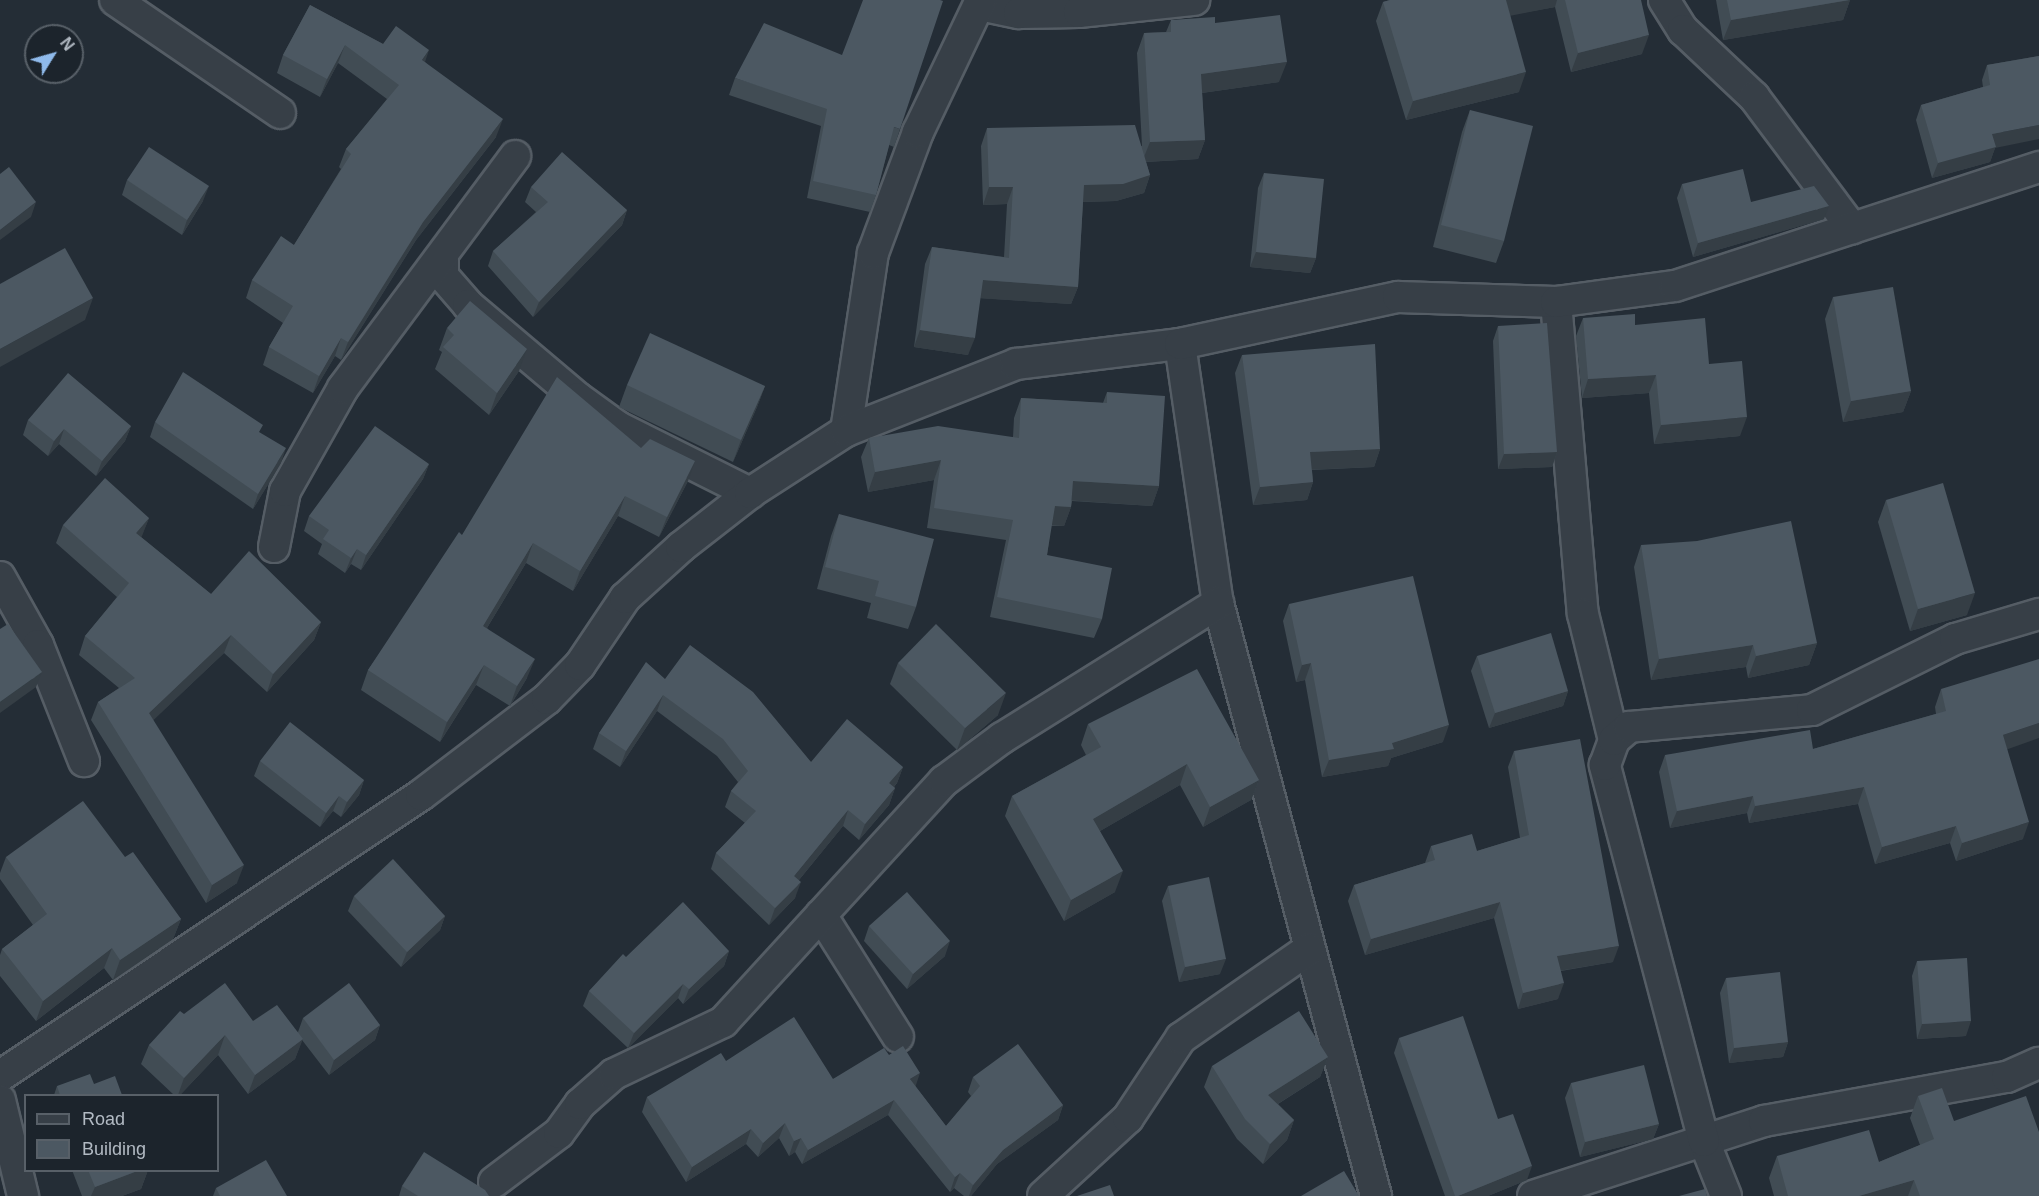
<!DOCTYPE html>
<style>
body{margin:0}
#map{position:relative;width:2039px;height:1196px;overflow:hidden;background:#242d36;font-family:Arial,sans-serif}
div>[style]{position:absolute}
.roads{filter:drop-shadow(2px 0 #555d65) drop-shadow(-2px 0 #555d65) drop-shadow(0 2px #555d65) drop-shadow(0 -2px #555d65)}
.minor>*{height:30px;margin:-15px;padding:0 15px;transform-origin:15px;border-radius:15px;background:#373f47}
.wall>*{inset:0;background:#414c54}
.shaded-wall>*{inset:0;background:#353e45}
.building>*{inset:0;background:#4c5862}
span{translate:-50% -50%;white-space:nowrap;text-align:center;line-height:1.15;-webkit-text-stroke:4.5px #1c242c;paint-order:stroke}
.legend{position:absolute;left:24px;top:1094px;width:195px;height:78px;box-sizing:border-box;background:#1c242c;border:2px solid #586068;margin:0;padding:8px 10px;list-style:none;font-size:18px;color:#b2bac3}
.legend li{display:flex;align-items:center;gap:12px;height:30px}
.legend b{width:30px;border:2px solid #586068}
.north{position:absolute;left:24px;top:24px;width:60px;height:60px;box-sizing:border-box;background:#1c242c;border:2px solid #586068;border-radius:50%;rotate:53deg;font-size:16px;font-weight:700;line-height:24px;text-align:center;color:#b2bac3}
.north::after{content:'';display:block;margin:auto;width:21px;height:27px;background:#8fbaeb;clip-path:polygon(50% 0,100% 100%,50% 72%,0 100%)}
</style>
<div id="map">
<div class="roads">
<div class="minor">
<i style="left:115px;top:0;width:200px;rotate:34.4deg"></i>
<i style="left:1664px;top:0;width:36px;rotate:58deg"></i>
<i style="left:1683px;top:30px;width:98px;rotate:43.3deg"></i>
<i style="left:1754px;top:97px;width:164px;rotate:53.2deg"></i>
<i style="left:980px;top:5px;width:40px;rotate:12deg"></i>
<i style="left:1019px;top:13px;width:60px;rotate:-1deg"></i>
<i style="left:1079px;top:12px;width:116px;rotate:-6deg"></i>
<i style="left:443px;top:260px;width:16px;rotate:90deg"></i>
<i style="left:443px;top:276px;width:38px;rotate:49deg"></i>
<i style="left:468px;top:305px;width:144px;rotate:40.2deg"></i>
<i style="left:578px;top:398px;width:49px;rotate:35.9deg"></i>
<i style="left:618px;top:427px;width:148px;rotate:26.6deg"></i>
<i style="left:1556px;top:302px;width:313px;rotate:85.1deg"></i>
<i style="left:1583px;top:614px;width:130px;rotate:76.2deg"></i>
<i style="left:1180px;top:344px;width:262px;rotate:81.7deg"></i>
<i style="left:1218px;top:603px;width:614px;rotate:75.08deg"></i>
<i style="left:846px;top:431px;width:180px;rotate:-81.4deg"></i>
<i style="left:873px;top:253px;width:129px;rotate:-69.6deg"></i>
<i style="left:918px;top:132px;width:146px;rotate:-64.5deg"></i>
<i style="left:274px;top:547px;width:57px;rotate:-78.9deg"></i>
<i style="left:285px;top:491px;width:118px;rotate:-60.6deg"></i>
<i style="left:343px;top:388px;width:289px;rotate:-53.4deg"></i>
<i style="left:0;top:577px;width:78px;rotate:60.8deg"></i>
<i style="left:38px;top:645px;width:125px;rotate:68.4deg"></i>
<i style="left:821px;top:915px;width:144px;rotate:57.7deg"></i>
<i style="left:0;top:1076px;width:506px;rotate:-33.72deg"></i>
<i style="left:421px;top:795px;width:158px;rotate:-37.3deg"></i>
<i style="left:547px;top:699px;width:47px;rotate:-45.9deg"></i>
<i style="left:580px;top:665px;width:81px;rotate:-56.1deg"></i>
<i style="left:625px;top:598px;width:76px;rotate:-42.3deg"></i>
<i style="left:681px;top:547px;width:88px;rotate:-38deg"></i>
<i style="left:750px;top:493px;width:114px;rotate:-32.9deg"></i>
<i style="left:846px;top:431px;width:183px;rotate:-21.5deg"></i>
<i style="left:1016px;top:364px;width:165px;rotate:-7deg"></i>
<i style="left:1180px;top:344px;width:223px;rotate:-12.2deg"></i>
<i style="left:1398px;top:297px;width:158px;rotate:1.8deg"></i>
<i style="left:1556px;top:302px;width:120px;rotate:-7.7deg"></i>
<i style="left:1675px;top:286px;width:383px;rotate:-18.1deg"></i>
<i style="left:0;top:1100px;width:99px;rotate:76.5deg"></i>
<i style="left:494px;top:1182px;width:81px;rotate:-37deg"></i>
<i style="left:559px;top:1133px;width:36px;rotate:-54deg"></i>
<i style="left:580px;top:1104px;width:45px;rotate:-41.4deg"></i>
<i style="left:614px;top:1074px;width:121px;rotate:-25.5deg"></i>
<i style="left:723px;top:1022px;width:327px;rotate:-47.5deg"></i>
<i style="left:944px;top:781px;width:72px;rotate:-36.6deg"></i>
<i style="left:1002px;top:738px;width:255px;rotate:-32deg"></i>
<i style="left:1043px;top:1196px;width:115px;rotate:-42.5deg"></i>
<i style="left:1128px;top:1118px;width:96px;rotate:-56.5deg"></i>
<i style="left:1181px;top:1038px;width:156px;rotate:-34.8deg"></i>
<i style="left:1533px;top:1196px;width:243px;rotate:-18deg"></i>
<i style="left:1764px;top:1121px;width:247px;rotate:-10.3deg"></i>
<i style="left:2007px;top:1077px;width:35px;rotate:-24deg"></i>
<i style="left:1726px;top:1196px;width:59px;rotate:-111.8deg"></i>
<i style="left:1704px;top:1141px;width:389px;rotate:-104.8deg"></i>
<i style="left:1605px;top:765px;width:27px;rotate:-70deg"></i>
<i style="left:1614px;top:740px;width:20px;rotate:-41deg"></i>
<i style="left:1629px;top:727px;width:184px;rotate:-5.3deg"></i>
<i style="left:1812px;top:710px;width:160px;rotate:-26.4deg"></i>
<i style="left:1955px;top:639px;width:88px;rotate:-16.6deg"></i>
</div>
</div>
<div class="wall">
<i style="clip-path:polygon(1390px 0,1641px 0,1642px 54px,1571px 72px,1555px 7px,1510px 15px,1519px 92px,1406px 120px,1376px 21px,1383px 2px)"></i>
<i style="clip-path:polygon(1716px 0,1850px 0,1843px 20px,1723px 40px)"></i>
<i style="clip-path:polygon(310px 5px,383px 44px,425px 62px,496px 137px,416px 240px,341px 360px,335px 356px,313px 393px,263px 365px,269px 347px,283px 323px,246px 298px,252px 280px,294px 245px,341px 169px,339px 167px,346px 149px,387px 99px,338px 63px,320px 97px,277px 73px,283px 55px)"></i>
<i style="clip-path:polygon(1171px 20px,1215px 23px,1279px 82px,1202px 93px,1205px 140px,1198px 159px,1146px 162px,1150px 175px,1144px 193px,1116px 201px,1083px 202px,1078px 287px,1071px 304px,980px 298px,968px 355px,914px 347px,925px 264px,932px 247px,1004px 257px,1007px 204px,983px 205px,981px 146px,987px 128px,1142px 146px,1137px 53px,1144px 33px,1166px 32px)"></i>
<i style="clip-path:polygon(2039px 56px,1995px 148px,1990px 162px,1932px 178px,1916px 120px,1921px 105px,1983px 87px,1982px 80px,1987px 65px)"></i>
<i style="clip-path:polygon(735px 78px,900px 129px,894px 147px,889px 145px,876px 195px,870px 212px,807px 198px,821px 126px,729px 95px)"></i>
<i style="clip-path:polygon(1470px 110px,1504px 241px,1496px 263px,1433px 247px,1462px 132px)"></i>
<i style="clip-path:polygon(1264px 173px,1316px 258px,1310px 273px,1250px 267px,1258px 188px)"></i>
<i style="clip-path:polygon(127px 180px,203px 201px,182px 235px,122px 195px)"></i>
<i style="clip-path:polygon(1682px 184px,1751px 202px,1824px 219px,1693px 257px,1677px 198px)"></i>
<i style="clip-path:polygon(531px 187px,627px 210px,622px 225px,533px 317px,488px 266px,493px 251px,536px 212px,525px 202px)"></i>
<i style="clip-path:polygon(1833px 297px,1911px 391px,1903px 412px,1843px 422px,1825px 319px)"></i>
<i style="clip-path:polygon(1583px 318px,1635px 325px,1740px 436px,1654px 444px,1649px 393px,1582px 398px,1576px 336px)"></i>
<i style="clip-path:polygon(1498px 326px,1557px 452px,1552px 467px,1498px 469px,1493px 341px)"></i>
<i style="clip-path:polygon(447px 328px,519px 371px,489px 415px,435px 369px,442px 352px,439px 350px)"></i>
<i style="clip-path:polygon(1242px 355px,1380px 449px,1374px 467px,1312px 470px,1313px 482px,1307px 500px,1253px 505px,1235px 373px)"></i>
<i style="clip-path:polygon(627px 385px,765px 386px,757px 407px,733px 462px,619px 407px)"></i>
<i style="clip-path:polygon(1107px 392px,1159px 486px,1152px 506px,1072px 501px,1071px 507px,1064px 526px,1051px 526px,1047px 555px,1102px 619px,1094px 638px,990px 617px,1006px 540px,927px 528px,934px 480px,868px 492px,861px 457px,869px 438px,1013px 437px,1014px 418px,1021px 398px,1103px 403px)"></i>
<i style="clip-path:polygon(28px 420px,131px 426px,125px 441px,96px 476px,59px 444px,48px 456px,23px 435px)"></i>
<i style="clip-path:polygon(155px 422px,281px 463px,253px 509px,150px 437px)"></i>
<i style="clip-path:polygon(641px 448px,688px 481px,659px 537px,618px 516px,573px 591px,526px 563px,487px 628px,527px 678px,510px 706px,476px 685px,440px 742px,361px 690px,368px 670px,462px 535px)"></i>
<i style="clip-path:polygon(429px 464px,423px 479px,361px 570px,351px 564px,345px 573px,318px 554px,322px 544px,304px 531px,309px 516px)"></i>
<i style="clip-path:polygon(1886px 500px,1967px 615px,1910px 631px,1878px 522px)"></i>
<i style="clip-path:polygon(839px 514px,916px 607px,908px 629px,867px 618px,871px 603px,817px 589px,831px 536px)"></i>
<i style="clip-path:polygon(149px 518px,141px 537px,211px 594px,321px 622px,314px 640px,267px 692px,224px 653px,153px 720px,237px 883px,206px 903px,91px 720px,98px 702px,119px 688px,79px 655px,85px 636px,117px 597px,56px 543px,63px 525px)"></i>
<i style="clip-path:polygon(1641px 545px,1817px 643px,1809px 665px,1748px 678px,1746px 667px,1651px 680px,1634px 567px)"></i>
<i style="clip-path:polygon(1289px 604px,1443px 742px,1391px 758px,1388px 766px,1322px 777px,1305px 680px,1296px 682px,1283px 621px)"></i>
<i style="clip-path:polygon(1477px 656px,1568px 691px,1563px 706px,1489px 728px,1471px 671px)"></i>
<i style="clip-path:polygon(898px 663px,998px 715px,957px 750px,890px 684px)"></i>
<i style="clip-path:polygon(665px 679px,811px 762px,903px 767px,897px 783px,894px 787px,895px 788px,889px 805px,859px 840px,843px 826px,799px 880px,795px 898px,769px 925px,711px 869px,716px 853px,745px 823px,725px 807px,731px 791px,738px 782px,717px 756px,657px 711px,620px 767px,593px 749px,599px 733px)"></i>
<i style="clip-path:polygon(1941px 689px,2007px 749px,2023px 839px,1956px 861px,1950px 843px,1875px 864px,1858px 804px,1749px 823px,1747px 813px,1670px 828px,1659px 772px,1665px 755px,1813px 749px,1936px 714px,1935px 707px)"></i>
<i style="clip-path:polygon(1088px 724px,1259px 780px,1251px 800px,1203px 827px,1180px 785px,1100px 831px,1115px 892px,1064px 921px,1005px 816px,1012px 796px,1086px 755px,1081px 745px)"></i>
<i style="clip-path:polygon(1514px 751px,1613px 962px,1561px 971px,1558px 999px,1518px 1009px,1494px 918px,1365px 955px,1348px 901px,1354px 885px,1425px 863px,1431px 846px,1477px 851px,1520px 838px,1508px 767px)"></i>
<i style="clip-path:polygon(260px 761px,364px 780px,359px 795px,341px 817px,333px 811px,320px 827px,254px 776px)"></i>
<i style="clip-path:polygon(6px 857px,125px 857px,181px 919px,173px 939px,113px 980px,104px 968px,36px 1021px,0 976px,0 955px,2px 949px,33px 925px,0 879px,0 873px)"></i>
<i style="clip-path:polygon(1168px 886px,1220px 974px,1179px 982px,1162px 901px)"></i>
<i style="clip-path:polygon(354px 896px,445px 916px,440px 930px,401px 967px,348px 911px)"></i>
<i style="clip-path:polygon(869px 926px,945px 956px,907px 989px,864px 941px)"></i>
<i style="clip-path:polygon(729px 951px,724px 966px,683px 1004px,678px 998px,628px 1048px,583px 1006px,589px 991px,626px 957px)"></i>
<i style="clip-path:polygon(1917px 961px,1966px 1036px,1917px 1039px,1912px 976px)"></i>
<i style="clip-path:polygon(1726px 978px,1788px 1042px,1783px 1057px,1729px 1063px,1720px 993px)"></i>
<i style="clip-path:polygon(184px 1014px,253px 1021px,298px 1032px,303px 1018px,380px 1025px,375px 1040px,329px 1075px,302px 1040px,295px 1059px,248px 1094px,218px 1055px,180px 1095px,174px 1095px,141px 1064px,149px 1045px)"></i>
<i style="clip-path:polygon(1399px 1038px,1498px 1119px,1527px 1180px,1488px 1196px,1445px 1196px,1394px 1053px)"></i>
<i style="clip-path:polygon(889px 1055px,915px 1086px,946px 1126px,971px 1096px,968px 1092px,973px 1077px,1063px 1105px,1058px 1120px,997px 1164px,971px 1196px,964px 1196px,954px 1188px,950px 1192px,888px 1115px,802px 1164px,795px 1152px,789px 1156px,779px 1138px,758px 1157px,746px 1144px,686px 1182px,642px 1112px,647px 1097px,726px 1061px,833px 1079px)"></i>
<i style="clip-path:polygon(1328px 1057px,1320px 1077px,1278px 1104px,1294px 1120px,1287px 1140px,1263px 1164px,1237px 1139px,1204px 1087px,1212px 1066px)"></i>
<i style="clip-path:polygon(1571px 1083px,1659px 1124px,1653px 1139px,1580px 1157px,1565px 1098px)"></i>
<i style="clip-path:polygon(94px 1084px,122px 1095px,54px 1095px,57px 1086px)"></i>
<i style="clip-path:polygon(1918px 1096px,1954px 1121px,2039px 1196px,1774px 1196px,1769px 1178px,1777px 1156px,1879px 1162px,1920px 1145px,1910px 1118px)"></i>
<i style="clip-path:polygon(72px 1170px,148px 1170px,141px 1189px,122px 1196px,82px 1196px)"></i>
<i style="clip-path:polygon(402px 1186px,489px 1196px,399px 1196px)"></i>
<i style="clip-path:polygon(216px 1188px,287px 1196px,213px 1196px)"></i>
</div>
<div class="shaded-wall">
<i style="clip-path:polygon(1505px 0,1557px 0,1555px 7px,1499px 18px)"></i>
<i style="clip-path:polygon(1850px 0,1843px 20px,1723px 40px,1731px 20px)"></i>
<i style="clip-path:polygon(1649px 35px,1642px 54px,1571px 72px,1578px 53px)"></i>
<i style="clip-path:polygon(345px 45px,338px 63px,320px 97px,327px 79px)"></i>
<i style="clip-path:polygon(429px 50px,423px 68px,422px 60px)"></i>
<i style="clip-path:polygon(1287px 62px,1279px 82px,1194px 94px,1201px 74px)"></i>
<i style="clip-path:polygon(1526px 72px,1519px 92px,1406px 120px,1413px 101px)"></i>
<i style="clip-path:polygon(503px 119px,496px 137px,416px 240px,341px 360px,348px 342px,423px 222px)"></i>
<i style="clip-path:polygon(2039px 125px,2039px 139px,1995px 148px,1990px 162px,1932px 178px,1938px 163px,1992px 134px)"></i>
<i style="clip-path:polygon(1205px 140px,1198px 159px,1142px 162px,1150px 142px)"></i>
<i style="clip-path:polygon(1150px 175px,1144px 193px,1116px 201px,1078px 202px,1084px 185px)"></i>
<i style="clip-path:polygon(209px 186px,203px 201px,182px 235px,187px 220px)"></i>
<i style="clip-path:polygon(989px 187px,1013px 187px,1007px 204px,983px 205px)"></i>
<i style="clip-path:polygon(36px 202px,31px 217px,0 240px,0 230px)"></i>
<i style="clip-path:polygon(1829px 206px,1824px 219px,1693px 257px,1698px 243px)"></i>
<i style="clip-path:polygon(627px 210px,622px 225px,533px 317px,539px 302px)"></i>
<i style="clip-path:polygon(1256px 252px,1316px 258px,1310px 273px,1250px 267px)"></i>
<i style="clip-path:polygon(983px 280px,1078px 287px,1071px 304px,976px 298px)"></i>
<i style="clip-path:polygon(93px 298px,85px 320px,0 367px,0 349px)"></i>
<i style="clip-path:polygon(920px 330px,975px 338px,968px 355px,914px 347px)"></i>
<i style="clip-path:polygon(341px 338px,335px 356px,313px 393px,319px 376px)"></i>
<i style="clip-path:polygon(527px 349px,519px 371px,489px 415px,497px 393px)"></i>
<i style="clip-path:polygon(1656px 375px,1649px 393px,1582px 398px,1588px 379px)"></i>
<i style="clip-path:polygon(765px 386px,757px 407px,733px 462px,741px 440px)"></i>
<i style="clip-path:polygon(1911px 391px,1903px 412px,1843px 422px,1851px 401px)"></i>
<i style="clip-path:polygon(1747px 417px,1740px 436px,1654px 444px,1661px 425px)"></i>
<i style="clip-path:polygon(131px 426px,125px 441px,96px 476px,102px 461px)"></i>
<i style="clip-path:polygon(64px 429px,59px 444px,48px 456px,54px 441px)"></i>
<i style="clip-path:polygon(286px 448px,281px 463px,253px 509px,258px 494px)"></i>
<i style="clip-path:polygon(1380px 449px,1374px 467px,1304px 470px,1310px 452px)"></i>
<i style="clip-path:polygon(1557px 452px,1552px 467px,1498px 469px,1504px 454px)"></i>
<i style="clip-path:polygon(941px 460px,934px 480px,868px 492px,875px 472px)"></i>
<i style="clip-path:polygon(695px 461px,688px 481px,659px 537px,667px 517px)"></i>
<i style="clip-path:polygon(429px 464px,423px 479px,361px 570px,366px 555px)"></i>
<i style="clip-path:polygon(1073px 481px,1159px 486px,1152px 506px,1065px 500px)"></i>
<i style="clip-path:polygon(1313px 482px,1307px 500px,1253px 505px,1260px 487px)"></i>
<i style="clip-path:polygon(625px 496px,618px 516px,573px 591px,580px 571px)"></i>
<i style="clip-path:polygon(1055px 506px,1071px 507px,1064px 526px,1047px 525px)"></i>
<i style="clip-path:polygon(149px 518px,142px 536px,129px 551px,136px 533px)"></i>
<i style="clip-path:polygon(533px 543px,526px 563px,476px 646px,483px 626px)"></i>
<i style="clip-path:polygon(357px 549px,351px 564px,345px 573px,351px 558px)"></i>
<i style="clip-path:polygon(1975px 593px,1967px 615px,1910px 631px,1918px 609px)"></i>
<i style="clip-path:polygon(321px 622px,314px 640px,267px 692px,273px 674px)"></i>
<i style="clip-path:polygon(231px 635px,224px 653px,142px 731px,149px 713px)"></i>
<i style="clip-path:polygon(1817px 643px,1809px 665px,1748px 678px,1756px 656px)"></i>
<i style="clip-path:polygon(1753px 645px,1746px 667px,1651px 680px,1659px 659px)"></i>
<i style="clip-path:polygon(535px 659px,527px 678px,510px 706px,517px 686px)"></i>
<i style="clip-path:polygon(1311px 663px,1305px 680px,1296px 682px,1302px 665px)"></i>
<i style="clip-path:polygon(484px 665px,476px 685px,440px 742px,447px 722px)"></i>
<i style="clip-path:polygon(42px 672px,36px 687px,0 713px,0 702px)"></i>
<i style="clip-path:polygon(1568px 691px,1563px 706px,1489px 728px,1495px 713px)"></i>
<i style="clip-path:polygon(1006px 693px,998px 715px,957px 750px,965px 728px)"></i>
<i style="clip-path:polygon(663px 695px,657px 711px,620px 767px,626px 751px)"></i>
<i style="clip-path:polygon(2039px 723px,2039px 738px,1997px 753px,2003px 735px)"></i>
<i style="clip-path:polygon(1449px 725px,1443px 742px,1391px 758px,1388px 766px,1322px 777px,1329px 760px,1392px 743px)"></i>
<i style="clip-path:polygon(1187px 764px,1180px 785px,1086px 839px,1093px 819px)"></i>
<i style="clip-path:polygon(903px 767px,897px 783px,883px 799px,889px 783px)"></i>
<i style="clip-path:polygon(364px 780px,359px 795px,341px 817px,347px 802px)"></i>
<i style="clip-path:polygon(1259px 780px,1251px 800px,1203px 827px,1210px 807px)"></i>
<i style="clip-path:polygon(1864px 787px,1858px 804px,1749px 823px,1755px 806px)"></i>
<i style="clip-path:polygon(895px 788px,889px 805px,859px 840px,865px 824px)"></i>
<i style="clip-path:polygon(339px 796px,333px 811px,320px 827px,326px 813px)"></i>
<i style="clip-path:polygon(1753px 796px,1747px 813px,1670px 828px,1677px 811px)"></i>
<i style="clip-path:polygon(848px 810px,843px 826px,789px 892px,794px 876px)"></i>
<i style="clip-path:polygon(2029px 822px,2023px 839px,1956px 861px,1962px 843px)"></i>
<i style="clip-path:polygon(1956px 826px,1950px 843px,1875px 864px,1882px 847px)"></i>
<i style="clip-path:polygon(244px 865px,237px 883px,206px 903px,212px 885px)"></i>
<i style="clip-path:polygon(1123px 871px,1115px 892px,1064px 921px,1071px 900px)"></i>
<i style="clip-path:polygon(801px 882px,795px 898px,769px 925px,775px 908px)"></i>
<i style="clip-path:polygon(1500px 902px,1494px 918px,1365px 955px,1371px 939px)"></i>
<i style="clip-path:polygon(445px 916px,440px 930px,401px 967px,407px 952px)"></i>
<i style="clip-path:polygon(181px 919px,173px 939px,113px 980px,120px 960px)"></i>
<i style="clip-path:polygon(950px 941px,945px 956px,907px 989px,913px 974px)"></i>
<i style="clip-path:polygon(1619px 946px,1613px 962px,1552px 972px,1557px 956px)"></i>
<i style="clip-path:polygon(112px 948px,104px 968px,36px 1021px,43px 1001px)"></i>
<i style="clip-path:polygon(729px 951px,724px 966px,683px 1004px,689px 989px)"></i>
<i style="clip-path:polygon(1226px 959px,1220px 974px,1179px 982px,1185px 967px)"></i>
<i style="clip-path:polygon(1564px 983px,1558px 999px,1518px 1009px,1523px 993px)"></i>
<i style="clip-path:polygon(683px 984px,678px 998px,628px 1048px,634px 1033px)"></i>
<i style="clip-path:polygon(1971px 1021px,1966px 1036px,1917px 1039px,1922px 1024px)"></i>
<i style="clip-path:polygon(380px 1025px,375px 1040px,329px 1075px,334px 1060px)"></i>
<i style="clip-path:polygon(225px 1035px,218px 1055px,180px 1095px,178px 1095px,184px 1078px)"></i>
<i style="clip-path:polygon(303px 1039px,295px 1059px,248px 1094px,255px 1075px)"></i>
<i style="clip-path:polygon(1788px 1042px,1783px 1057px,1729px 1063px,1734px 1048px)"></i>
<i style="clip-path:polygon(1328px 1057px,1320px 1077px,1260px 1115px,1268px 1095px)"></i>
<i style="clip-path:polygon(920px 1073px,915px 1088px,910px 1079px)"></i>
<i style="clip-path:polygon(894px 1100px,888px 1115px,802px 1164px,808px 1150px)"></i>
<i style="clip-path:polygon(1063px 1105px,1058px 1120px,997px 1164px,971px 1196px,969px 1196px,973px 1185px,1003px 1150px)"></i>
<i style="clip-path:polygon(1294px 1120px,1287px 1140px,1263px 1164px,1270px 1144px)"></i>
<i style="clip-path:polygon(785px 1123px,779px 1138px,758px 1157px,763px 1143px)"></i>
<i style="clip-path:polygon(1659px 1124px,1653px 1139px,1580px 1157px,1585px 1142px)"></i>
<i style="clip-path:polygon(751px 1129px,746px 1144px,686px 1182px,692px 1167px)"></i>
<i style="clip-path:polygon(801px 1138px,795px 1152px,789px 1156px,794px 1141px)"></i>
<i style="clip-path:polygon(1532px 1166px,1527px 1180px,1488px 1196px,1458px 1196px)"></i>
<i style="clip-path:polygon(140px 1170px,148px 1170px,141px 1189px,122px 1196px,91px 1196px,95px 1187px)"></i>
<i style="clip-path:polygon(960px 1173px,954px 1188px,950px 1192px,955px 1177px)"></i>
<i style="clip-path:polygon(1914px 1180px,1908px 1196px,1859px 1196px)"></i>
</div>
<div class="building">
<i style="clip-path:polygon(863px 0,940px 0,943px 1px,900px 129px,894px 127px,876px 195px,813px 181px,827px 109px,735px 78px,764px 23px,842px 55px)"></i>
<i style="clip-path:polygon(1390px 0,1506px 0,1526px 72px,1413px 101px,1383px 2px)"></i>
<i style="clip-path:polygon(1565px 0,1641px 0,1649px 35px,1578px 53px)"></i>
<i style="clip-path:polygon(1727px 0,1849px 0,1731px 20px)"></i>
<i style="clip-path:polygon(310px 5px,383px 44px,396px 26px,429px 50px,422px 60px,503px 119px,423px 222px,348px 342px,341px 338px,319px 376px,269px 347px,293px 306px,252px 280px,281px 236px,294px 245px,351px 154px,346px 149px,399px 85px,345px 45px,327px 79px,283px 55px)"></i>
<i style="clip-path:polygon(1280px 15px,1287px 62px,1201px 74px,1205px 140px,1150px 142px,1144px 33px,1171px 32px,1171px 20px,1215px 17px,1215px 23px)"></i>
<i style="clip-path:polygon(2039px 56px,2039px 125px,1992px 134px,1996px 147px,1938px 163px,1921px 105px,1990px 85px,1987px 65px)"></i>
<i style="clip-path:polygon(1470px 110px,1533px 126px,1504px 241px,1441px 225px)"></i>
<i style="clip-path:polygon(1135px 125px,1150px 175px,1123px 184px,1084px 185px,1078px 287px,983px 280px,975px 338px,920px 330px,932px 247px,1009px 258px,1013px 187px,989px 187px,987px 128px)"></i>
<i style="clip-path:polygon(149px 147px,209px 186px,187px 220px,127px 180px)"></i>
<i style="clip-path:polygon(562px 152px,627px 210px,539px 302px,493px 251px,548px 202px,531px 187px)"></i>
<i style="clip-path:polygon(9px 167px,36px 202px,0 230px,0 174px)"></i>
<i style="clip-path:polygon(1743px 169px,1751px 202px,1814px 186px,1829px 206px,1698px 243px,1682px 184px)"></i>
<i style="clip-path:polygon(1264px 173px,1324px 179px,1316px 258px,1256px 252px)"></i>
<i style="clip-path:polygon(65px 248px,93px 298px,0 349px,0 284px)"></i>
<i style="clip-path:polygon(1893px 287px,1911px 391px,1851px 401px,1833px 297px)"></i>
<i style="clip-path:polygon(470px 301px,527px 349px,497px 393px,443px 347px,454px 335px,447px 328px)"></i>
<i style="clip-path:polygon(1635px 314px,1635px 325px,1705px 318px,1709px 364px,1742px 361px,1747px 417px,1661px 425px,1656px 375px,1588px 379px,1583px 318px)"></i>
<i style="clip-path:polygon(1547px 323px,1557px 452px,1504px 454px,1498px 326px)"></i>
<i style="clip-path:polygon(650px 333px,765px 386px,741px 440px,627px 385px)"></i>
<i style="clip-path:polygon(1375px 344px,1380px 449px,1310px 452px,1313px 482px,1260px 487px,1242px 355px)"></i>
<i style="clip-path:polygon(183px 372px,263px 425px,259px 432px,286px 448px,258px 494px,155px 422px)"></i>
<i style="clip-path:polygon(68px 373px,131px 426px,102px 461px,64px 429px,54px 441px,28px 420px)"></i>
<i style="clip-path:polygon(557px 377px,641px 448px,650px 439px,695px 461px,667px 517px,625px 496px,580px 571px,533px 543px,483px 626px,535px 659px,517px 686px,484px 665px,447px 722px,368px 670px,459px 532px,462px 535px)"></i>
<i style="clip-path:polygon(1107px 392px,1165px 396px,1159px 486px,1073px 481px,1071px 507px,1055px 506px,1047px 555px,1112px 568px,1102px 619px,997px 597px,1013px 520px,934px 508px,941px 460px,875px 472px,869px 438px,938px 426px,1019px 438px,1021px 398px,1107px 403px)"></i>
<i style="clip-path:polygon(375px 426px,429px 464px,366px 555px,357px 549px,351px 558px,323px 539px,329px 530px,309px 516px)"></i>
<i style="clip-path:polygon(105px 478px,149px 518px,136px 533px,211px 594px,249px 551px,321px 622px,273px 674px,231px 635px,149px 713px,244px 865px,212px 885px,98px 702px,135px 678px,85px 636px,129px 583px,63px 525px)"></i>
<i style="clip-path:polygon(1943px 483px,1975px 593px,1918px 609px,1886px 500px)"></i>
<i style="clip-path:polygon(839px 514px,934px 539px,916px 607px,875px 596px,879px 581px,825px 567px)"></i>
<i style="clip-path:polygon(1791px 521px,1817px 643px,1756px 656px,1753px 645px,1659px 659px,1641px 545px,1697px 541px)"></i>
<i style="clip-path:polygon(1413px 576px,1449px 725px,1392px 743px,1394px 749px,1329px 760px,1311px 663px,1302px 665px,1289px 604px)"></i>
<i style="clip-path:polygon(8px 624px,42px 672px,0 702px,0 629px)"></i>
<i style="clip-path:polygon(936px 624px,1006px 693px,965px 728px,898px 663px)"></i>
<i style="clip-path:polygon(1551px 633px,1568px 691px,1495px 713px,1477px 656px)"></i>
<i style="clip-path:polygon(690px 645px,753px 692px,811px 762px,847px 719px,903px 767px,889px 783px,895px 788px,865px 824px,848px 810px,794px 876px,801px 882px,775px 908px,716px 853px,756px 811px,731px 791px,748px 771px,723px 739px,663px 695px,626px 751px,599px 733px,646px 662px,665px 679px)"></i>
<i style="clip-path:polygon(2039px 659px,2039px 723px,2003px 735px,2029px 822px,1962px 843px,1956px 826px,1882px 847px,1864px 787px,1755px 806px,1753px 796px,1677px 811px,1665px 755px,1810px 730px,1813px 749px,1946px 711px,1941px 689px)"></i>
<i style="clip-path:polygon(1197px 669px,1259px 780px,1210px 807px,1187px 764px,1093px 819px,1123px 871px,1071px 900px,1012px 796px,1101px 747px,1088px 724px)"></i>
<i style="clip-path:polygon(290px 722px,364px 780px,347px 802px,339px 796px,326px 813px,260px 761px)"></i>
<i style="clip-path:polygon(1580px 739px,1619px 946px,1557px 956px,1564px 983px,1523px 993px,1500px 902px,1371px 939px,1354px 885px,1435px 860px,1431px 846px,1472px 834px,1477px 851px,1529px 835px,1514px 751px)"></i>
<i style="clip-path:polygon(83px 801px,125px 857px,133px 852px,181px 919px,120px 960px,112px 948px,43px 1001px,2px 949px,47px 914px,6px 857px)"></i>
<i style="clip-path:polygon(393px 859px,445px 916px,407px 952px,354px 896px)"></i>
<i style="clip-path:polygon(1209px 877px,1226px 959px,1185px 967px,1168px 886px)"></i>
<i style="clip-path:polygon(907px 892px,950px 941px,913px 974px,869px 926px)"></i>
<i style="clip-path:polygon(683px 902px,729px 951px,689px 989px,683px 984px,634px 1033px,589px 991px,623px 954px,626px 957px)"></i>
<i style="clip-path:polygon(1967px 958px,1971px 1021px,1922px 1024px,1917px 961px)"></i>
<i style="clip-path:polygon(1780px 972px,1788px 1042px,1734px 1048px,1726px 978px)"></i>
<i style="clip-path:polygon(225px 983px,253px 1021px,277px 1005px,303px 1039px,255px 1075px,225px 1035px,184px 1078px,149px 1045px,180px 1011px,184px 1014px)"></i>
<i style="clip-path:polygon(349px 983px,380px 1025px,334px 1060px,303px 1018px)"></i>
<i style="clip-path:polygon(1299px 1011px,1328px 1057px,1268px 1095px,1294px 1120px,1270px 1144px,1245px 1119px,1212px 1066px)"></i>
<i style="clip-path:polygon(1463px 1016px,1498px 1119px,1513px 1114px,1532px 1166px,1458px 1196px,1455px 1196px,1399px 1038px)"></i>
<i style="clip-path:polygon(794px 1017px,833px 1079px,884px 1048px,889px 1055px,903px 1046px,920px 1073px,910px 1079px,946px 1126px,980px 1086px,973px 1077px,1018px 1044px,1063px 1105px,1003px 1150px,973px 1185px,960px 1173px,955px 1177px,894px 1100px,808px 1150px,801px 1138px,794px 1141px,785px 1123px,763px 1143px,751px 1129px,692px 1167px,647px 1097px,721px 1053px,726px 1061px)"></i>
<i style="clip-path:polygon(1644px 1065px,1659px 1124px,1585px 1142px,1571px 1083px)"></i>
<i style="clip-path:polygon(90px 1074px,94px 1084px,115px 1076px,122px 1095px,60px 1095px,57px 1086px)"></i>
<i style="clip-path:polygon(1942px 1088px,1954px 1121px,2026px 1096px,2039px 1132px,2039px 1196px,1920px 1196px,1914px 1180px,1859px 1196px,1788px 1196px,1777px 1156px,1869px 1130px,1879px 1162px,1934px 1139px,1918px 1096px)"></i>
<i style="clip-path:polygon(424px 1152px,485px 1190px,489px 1196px,418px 1196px,402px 1186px)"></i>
<i style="clip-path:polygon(266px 1160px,287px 1196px,220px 1196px,216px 1188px)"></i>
<i style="clip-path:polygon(88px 1170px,140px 1170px,95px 1187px)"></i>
<i style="clip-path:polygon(1344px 1171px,1359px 1196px,1301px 1196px)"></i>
<i style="clip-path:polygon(1110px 1185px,1114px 1196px,1077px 1196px)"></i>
<i style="clip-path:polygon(1705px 1189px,1707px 1196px,1679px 1196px)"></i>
</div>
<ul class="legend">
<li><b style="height:8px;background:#373f47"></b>Road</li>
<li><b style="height:16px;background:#4c5862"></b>Building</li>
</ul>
<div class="north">N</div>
</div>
